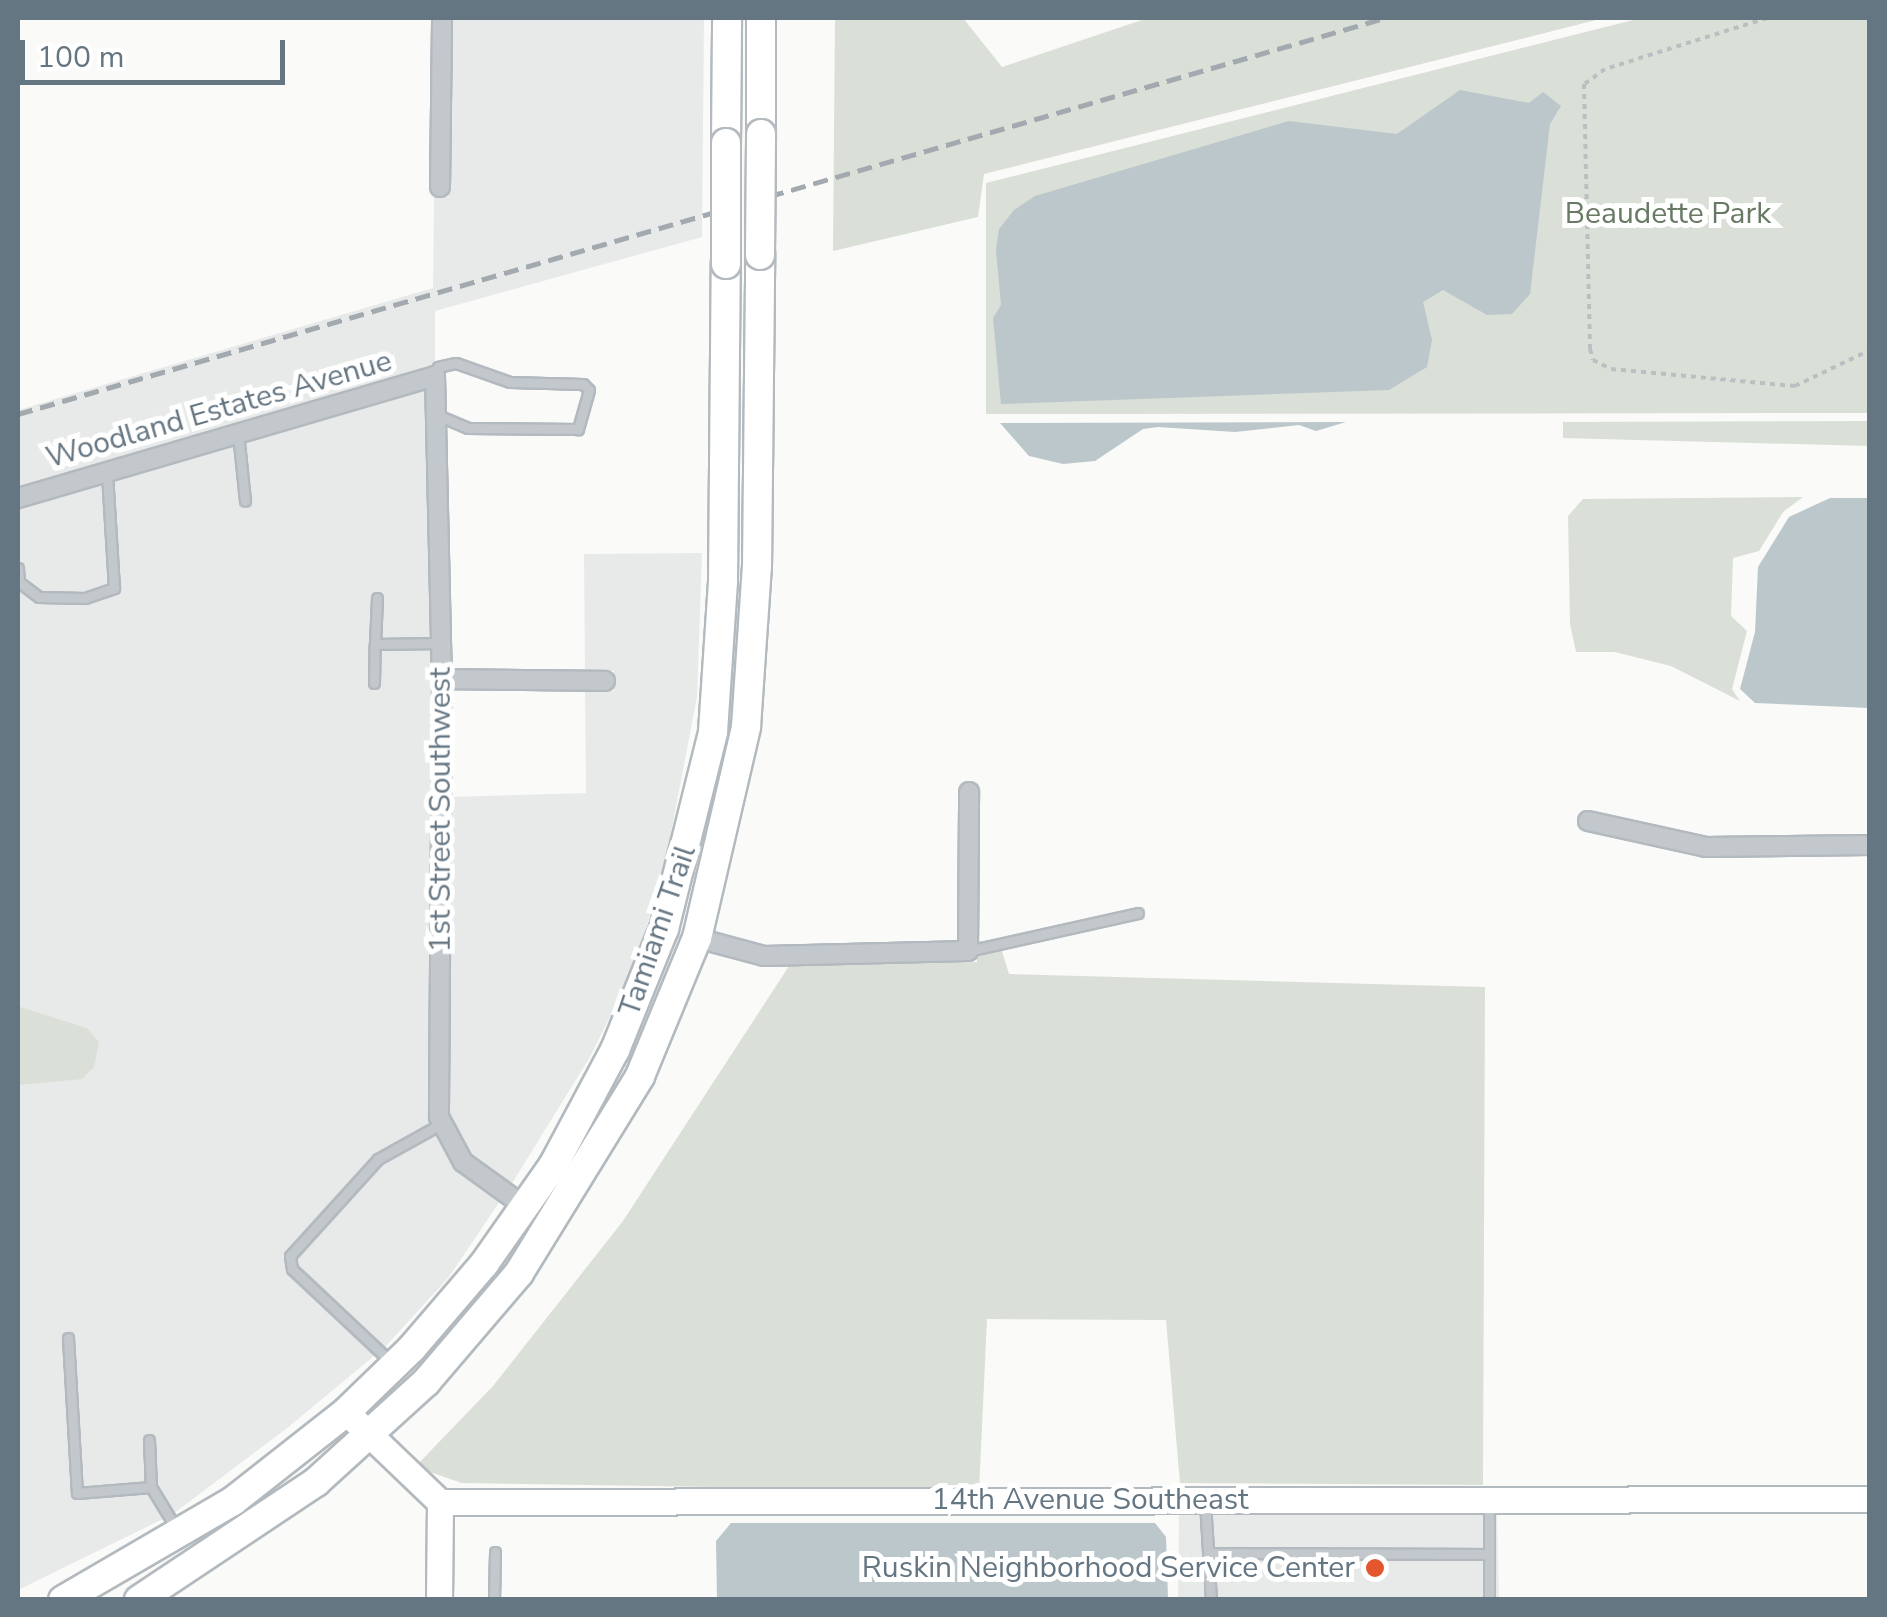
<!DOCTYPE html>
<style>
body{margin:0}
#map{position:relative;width:1887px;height:1617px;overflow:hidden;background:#fafaf8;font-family:"Nunito Sans",sans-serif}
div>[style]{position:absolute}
.built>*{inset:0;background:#e8e9e9}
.green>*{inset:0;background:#dadfd7}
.water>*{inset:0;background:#bbc7cb}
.path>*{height:4px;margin-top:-2px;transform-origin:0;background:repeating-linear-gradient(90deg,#bbbfc2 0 5px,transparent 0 10px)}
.roads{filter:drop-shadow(2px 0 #b3babf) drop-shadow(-2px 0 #b3babf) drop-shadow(0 2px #b3babf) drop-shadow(0 -2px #b3babf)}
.lane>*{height:9px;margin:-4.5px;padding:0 4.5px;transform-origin:4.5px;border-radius:4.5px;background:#c3c8cc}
.street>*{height:18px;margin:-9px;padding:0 9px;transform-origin:9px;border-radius:9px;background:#c3c8cc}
.secondary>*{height:25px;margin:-12.5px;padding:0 12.5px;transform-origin:12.5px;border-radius:12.5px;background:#fff}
.primary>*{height:28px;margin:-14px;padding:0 14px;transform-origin:14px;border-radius:14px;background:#fff}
.rail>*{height:5px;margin-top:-2.5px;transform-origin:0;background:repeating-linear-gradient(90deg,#a2aab0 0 15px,transparent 0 23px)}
.bridges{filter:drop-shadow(2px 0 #b5babe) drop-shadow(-2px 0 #b5babe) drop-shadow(0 2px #b5babe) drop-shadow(0 -2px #b5babe)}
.primary-bridge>*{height:28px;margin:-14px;padding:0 14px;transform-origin:14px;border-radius:14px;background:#fff}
.dots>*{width:28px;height:28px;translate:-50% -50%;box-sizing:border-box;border:5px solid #fff;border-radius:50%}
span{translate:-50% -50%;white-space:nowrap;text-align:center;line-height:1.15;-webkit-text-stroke:10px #fff;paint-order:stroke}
.park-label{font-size:30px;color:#687a64}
.street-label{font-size:30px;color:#657683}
.poi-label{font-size:30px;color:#657683}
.right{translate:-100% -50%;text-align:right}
.frame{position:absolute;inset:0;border:20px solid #657683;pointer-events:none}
.scale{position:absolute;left:20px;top:40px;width:265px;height:45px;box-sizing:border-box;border:5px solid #657683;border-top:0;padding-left:12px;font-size:30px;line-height:35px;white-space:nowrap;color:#657683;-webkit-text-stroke:8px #fff;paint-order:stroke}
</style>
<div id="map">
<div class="built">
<i style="clip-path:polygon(451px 18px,704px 18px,702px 237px,435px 311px,435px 365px,18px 487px,18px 410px,433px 288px,434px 197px,449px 197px)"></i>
<i style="clip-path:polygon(426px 389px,433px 679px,430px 1117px,455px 1168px,500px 1201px,449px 1277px,386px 1346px,286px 1429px,173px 1514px,18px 1590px,18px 1085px,99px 1043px,87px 1028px,18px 1006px,18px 509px)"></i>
<i style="clip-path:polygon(702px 553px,697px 697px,665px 864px,635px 966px,590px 1057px,511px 1185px,469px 1154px,448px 1115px,450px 797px,586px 793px,585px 691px,614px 691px,614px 671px,585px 670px,584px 554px)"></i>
<i style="clip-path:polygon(1497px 1510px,1499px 1599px,1178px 1600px,1179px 1511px)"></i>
</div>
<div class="green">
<i style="clip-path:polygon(835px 18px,963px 18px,1002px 67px,1148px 18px,1604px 18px,984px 174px,978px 217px,833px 251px)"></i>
<i style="clip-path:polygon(1641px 18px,1869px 18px,1869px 413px,986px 414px,986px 183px)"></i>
<i style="clip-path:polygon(1869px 421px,1869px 446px,1563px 438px,1563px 422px)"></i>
<i style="clip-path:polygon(1803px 497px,1783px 512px,1759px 551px,1733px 558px,1731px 616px,1747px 631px,1732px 689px,1740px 701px,1671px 666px,1615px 652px,1576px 652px,1570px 624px,1568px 516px,1583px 499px)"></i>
<i style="clip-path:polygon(977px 941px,999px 941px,1009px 974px,1485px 987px,1483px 1485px,1180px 1483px,1166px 1320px,987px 1319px,979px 1491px,462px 1483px,415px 1467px,493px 1386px,623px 1221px,789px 966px,977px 962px)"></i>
<i style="clip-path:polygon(18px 1006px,87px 1028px,99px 1042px,94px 1067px,82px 1079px,18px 1085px)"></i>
</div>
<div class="water">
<i style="clip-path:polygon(1460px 90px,1529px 103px,1543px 92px,1561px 106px,1550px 124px,1530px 294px,1512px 314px,1487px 315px,1443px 290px,1423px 302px,1432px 340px,1427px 367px,1389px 390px,1001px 404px,993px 318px,1001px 305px,996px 250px,999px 229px,1014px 210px,1035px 196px,1289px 121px,1397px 134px)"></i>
<i style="clip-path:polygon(1346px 422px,1316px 431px,1299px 425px,1235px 432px,1158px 427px,1143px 429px,1095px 461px,1063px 464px,1029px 456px,1000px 423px)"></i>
<i style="clip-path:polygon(1830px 498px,1869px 498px,1869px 708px,1755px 703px,1740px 689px,1755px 632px,1758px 567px,1789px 517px)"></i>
<i style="clip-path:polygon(731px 1523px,1155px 1523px,1166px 1537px,1168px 1599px,717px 1599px,716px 1541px)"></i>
</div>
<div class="path">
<i style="left:1767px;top:18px;width:170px;rotate:162.5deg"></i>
<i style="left:1605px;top:69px;width:26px;rotate:144deg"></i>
<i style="left:1584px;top:84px;width:265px;rotate:88.7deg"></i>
<i style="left:1590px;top:349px;width:11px;rotate:75deg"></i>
<i style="left:1593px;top:360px;width:20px;rotate:27deg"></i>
<i style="left:1611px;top:369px;width:185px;rotate:5.3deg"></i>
<i style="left:1795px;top:386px;width:83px;rotate:-25.6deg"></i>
</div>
<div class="roads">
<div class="lane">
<i style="left:435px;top:376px;width:9px;rotate:-72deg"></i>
<i style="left:438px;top:367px;width:18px;rotate:-13deg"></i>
<i style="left:456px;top:363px;width:57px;rotate:19.4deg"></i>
<i style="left:510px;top:382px;width:73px;rotate:1.6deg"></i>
<i style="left:583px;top:384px;width:8px;rotate:45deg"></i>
<i style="left:589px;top:390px;width:41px;rotate:105.8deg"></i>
<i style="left:578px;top:429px;width:110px;rotate:-179.5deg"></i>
<i style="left:468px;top:428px;width:33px;rotate:-157deg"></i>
<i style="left:238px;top:433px;width:68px;rotate:84.1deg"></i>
<i style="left:18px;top:568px;width:14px;rotate:86deg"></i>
<i style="left:19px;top:582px;width:25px;rotate:37deg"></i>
<i style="left:39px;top:597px;width:46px;rotate:1.2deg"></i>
<i style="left:85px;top:598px;width:31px;rotate:-19deg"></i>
<i style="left:114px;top:588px;width:115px;rotate:-93.5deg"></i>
<i style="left:377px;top:598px;width:46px;rotate:92.5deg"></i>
<i style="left:375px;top:644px;width:66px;rotate:-0.9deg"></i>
<i style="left:374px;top:683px;width:39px;rotate:-89deg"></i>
<i style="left:968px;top:951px;width:174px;rotate:-12.6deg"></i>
<i style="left:68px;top:1338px;width:155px;rotate:86.7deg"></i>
<i style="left:77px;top:1493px;width:74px;rotate:-4.6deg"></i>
<i style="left:151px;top:1487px;width:48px;rotate:58.6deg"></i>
<i style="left:390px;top:1361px;width:134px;rotate:-136.8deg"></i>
<i style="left:292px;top:1269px;width:13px;rotate:-99deg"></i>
<i style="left:290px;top:1256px;width:131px;rotate:-47.8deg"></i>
<i style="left:378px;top:1159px;width:72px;rotate:-29.1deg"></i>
<i style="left:149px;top:1440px;width:47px;rotate:87.6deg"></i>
<i style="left:1205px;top:1502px;width:98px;rotate:86.5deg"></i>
<i style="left:1208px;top:1553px;width:281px;rotate:0.2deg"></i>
<i style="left:494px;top:1600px;width:48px;rotate:-88.8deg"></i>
<i style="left:1489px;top:1600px;width:98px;rotate:-90deg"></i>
</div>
<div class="street">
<i style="left:440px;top:187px;width:169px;rotate:-89.3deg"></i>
<i style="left:18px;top:498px;width:434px;rotate:-16.3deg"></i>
<i style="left:435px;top:376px;width:303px;rotate:88.7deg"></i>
<i style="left:442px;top:679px;width:438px;rotate:90.4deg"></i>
<i style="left:439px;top:1117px;width:51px;rotate:61.9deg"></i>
<i style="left:463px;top:1162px;width:75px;rotate:35.8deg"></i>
<i style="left:442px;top:679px;width:163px;rotate:0.7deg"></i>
<i style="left:1588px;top:821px;width:121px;rotate:12.4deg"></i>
<i style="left:1706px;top:847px;width:164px;rotate:-0.7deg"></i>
<i style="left:697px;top:938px;width:69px;rotate:15deg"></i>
<i style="left:764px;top:956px;width:204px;rotate:-1.4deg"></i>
<i style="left:968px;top:951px;width:159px;rotate:-89.6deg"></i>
</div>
<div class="secondary">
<i style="left:346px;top:1412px;width:130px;rotate:43.8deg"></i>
<i style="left:440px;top:1502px;width:1430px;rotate:-0.12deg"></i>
<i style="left:439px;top:1600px;width:98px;rotate:-89.4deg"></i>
</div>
<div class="primary">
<i style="left:761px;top:134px;width:116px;rotate:-90deg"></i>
<i style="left:726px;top:143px;width:125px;rotate:-89.5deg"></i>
<i style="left:63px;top:1600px;width:197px;rotate:-30.2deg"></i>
<i style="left:233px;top:1501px;width:144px;rotate:-38.2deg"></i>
<i style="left:346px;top:1412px;width:92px;rotate:-44.1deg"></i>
<i style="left:412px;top:1348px;width:111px;rotate:-49.4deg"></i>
<i style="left:484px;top:1264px;width:120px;rotate:-54.9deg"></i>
<i style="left:553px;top:1166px;width:132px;rotate:-61.9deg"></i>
<i style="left:615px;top:1050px;width:131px;rotate:-68deg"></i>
<i style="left:664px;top:929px;width:203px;rotate:-76deg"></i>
<i style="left:713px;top:732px;width:151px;rotate:-86.2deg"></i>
<i style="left:723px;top:581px;width:317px;rotate:-89.5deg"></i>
<i style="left:139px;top:1600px;width:213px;rotate:-33.7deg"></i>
<i style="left:316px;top:1482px;width:149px;rotate:-42.3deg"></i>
<i style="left:426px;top:1382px;width:143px;rotate:-49.5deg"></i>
<i style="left:519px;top:1273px;width:231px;rotate:-58.4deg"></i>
<i style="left:640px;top:1076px;width:149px;rotate:-67.6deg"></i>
<i style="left:697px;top:938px;width:217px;rotate:-76.9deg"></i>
<i style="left:746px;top:727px;width:160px;rotate:-86.1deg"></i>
<i style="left:757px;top:567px;width:312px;rotate:-89.4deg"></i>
</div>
</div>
<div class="rail">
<i style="left:18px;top:414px;width:1423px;rotate:-16.16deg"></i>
</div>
<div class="bridges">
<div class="primary-bridge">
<i style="left:760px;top:255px;width:121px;rotate:-89.5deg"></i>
<i style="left:726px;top:264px;width:121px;rotate:-90deg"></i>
</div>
</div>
<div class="dots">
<i style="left:1375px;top:1568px;background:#e4572e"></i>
</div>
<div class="park-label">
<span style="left:1668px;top:214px">Beaudette Park</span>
</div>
<div class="street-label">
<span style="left:219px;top:410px;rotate:-16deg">Woodland Estates Avenue</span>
<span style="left:441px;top:810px;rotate:-90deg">1st Street Southwest</span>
<span style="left:658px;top:931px;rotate:-71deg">Tamiami Trail</span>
<span style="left:1090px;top:1500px">14th Avenue Southeast</span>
</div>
<div class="poi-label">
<span class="right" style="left:1355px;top:1568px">Ruskin Neighborhood Service Center</span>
</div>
<div class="frame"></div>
<div class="scale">100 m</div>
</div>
